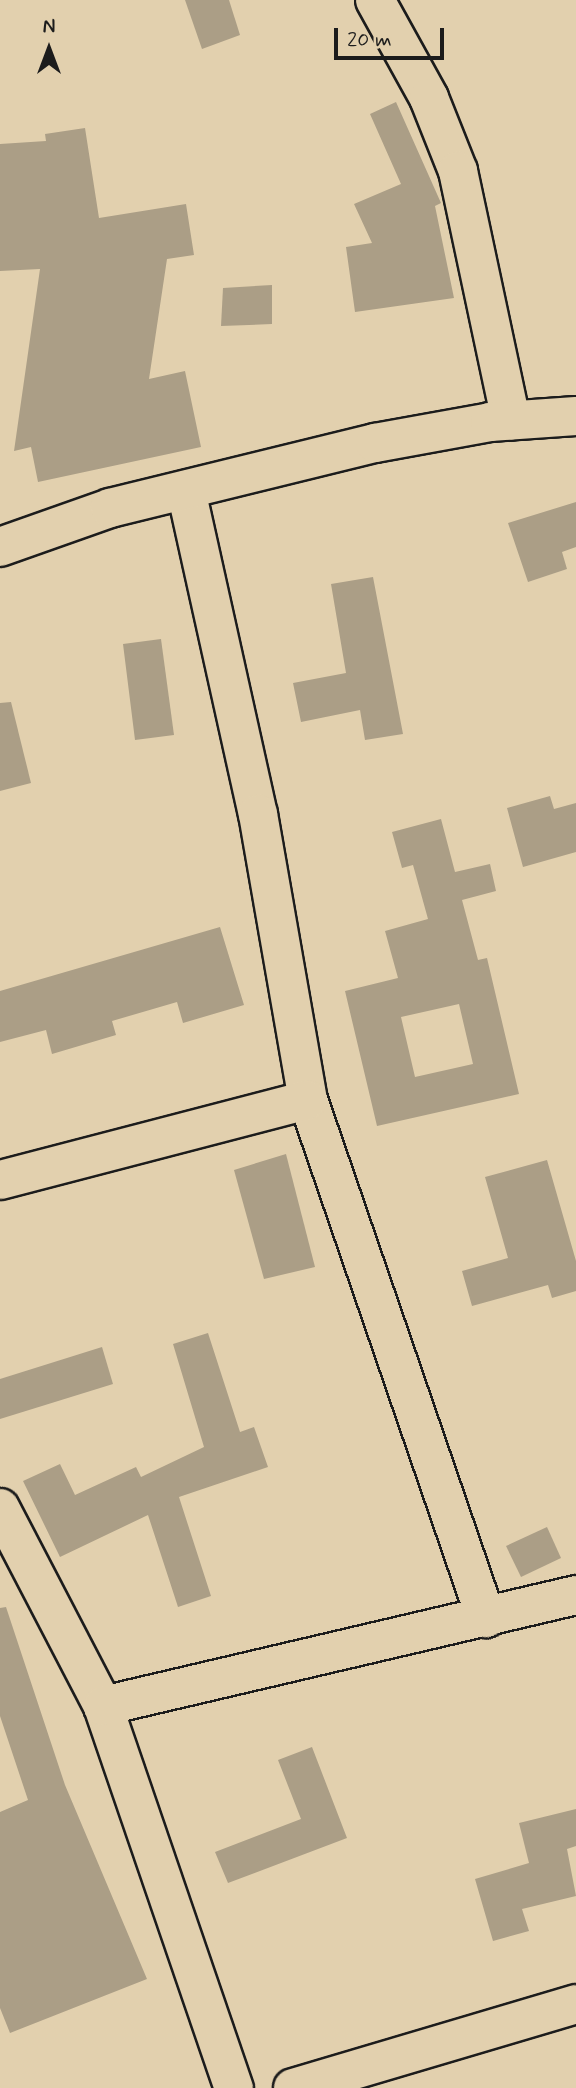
<!DOCTYPE html>
<style>
body{margin:0}
#map{position:relative;width:576px;height:2088px;overflow:hidden;background:#e2d0ae;font-family:Mynerve,sans-serif}
div>[style]{position:absolute}
.building>*{inset:0;background:#ab9e86}
.roads{filter:drop-shadow(2px 0 #1c1c1c) drop-shadow(-2px 0 #1c1c1c) drop-shadow(0 2px #1c1c1c) drop-shadow(0 -2px #1c1c1c)}
.minor>*{height:38px;margin:-19px;padding:0 19px;transform-origin:19px;border-radius:19px;background:#e2d0ae}
span{translate:-50% -50%;white-space:nowrap;text-align:center;line-height:1.15;-webkit-text-stroke:6px #e2d0ae;paint-order:stroke}
.north{position:absolute;left:14px;top:14px;width:70px;height:70px;-webkit-text-stroke:5px #e2d0ae;paint-order:stroke;rotate:0deg;font-size:19px;font-weight:700;line-height:28px;text-align:center;color:#1c1c1c}
.north::after{content:'';display:block;margin:auto;width:24px;height:32px;background:#1c1c1c;clip-path:polygon(50% 0,100% 100%,50% 72%,0 100%)}
.scale{position:absolute;left:334px;top:28px;width:110px;height:32px;box-sizing:border-box;border:4px solid #1c1c1c;border-top:0;padding-left:9px;font-size:21px;line-height:24px;white-space:nowrap;color:#1c1c1c;-webkit-text-stroke:5px #e2d0ae;paint-order:stroke}
</style>
<div id="map">
<div class="building">
<i style="clip-path:polygon(185px 0,229px 0,240px 35px,202px 49px)"></i>
<i style="clip-path:polygon(396px 102px,441px 203px,435px 206px,454px 298px,355px 312px,346px 247px,372px 243px,354px 204px,401px 184px,370px 114px)"></i>
<i style="clip-path:polygon(85px 128px,99px 218px,186px 204px,194px 255px,167px 259px,149px 379px,185px 371px,201px 447px,38px 482px,31px 447px,14px 451px,40px 269px,0 271px,0 144px,46px 141px,45px 134px)"></i>
<i style="clip-path:polygon(272px 285px,272px 324px,221px 326px,223px 288px)"></i>
<i style="clip-path:polygon(576px 502px,576px 547px,562px 552px,567px 569px,528px 582px,508px 523px)"></i>
<i style="clip-path:polygon(373px 577px,403px 734px,365px 740px,360px 710px,301px 722px,293px 683px,346px 673px,331px 584px)"></i>
<i style="clip-path:polygon(161px 639px,174px 735px,135px 740px,123px 644px)"></i>
<i style="clip-path:polygon(11px 702px,31px 783px,0 791px,0 703px)"></i>
<i style="clip-path:polygon(550px 796px,554px 809px,576px 803px,576px 852px,523px 867px,507px 808px)"></i>
<i style="clip-path:polygon(evenodd,441px 819px,455px 872px,490px 864px,496px 891px,462px 900px,478px 960px,487px 958px,519px 1094px,377px 1126px,345px 991px,398px 978px,385px 931px,428px 919px,413px 865px,402px 868px,392px 832px,441px 819px,459px 1004px,473px 1064px,415px 1077px,401px 1017px,459px 1004px)"></i>
<i style="clip-path:polygon(220px 927px,244px 1005px,183px 1023px,177px 1002px,112px 1021px,116px 1035px,52px 1054px,46px 1030px,0 1042px,0 991px)"></i>
<i style="clip-path:polygon(286px 1154px,315px 1267px,264px 1279px,234px 1170px)"></i>
<i style="clip-path:polygon(547px 1160px,576px 1261px,576px 1291px,552px 1298px,548px 1285px,472px 1306px,462px 1271px,508px 1258px,485px 1177px)"></i>
<i style="clip-path:polygon(208px 1333px,240px 1432px,254px 1427px,268px 1467px,179px 1497px,211px 1596px,178px 1607px,148px 1515px,60px 1557px,23px 1481px,60px 1464px,75px 1495px,136px 1467px,141px 1477px,204px 1447px,173px 1344px)"></i>
<i style="clip-path:polygon(102px 1347px,113px 1384px,0 1419px,0 1379px)"></i>
<i style="clip-path:polygon(547px 1527px,561px 1558px,521px 1577px,506px 1546px)"></i>
<i style="clip-path:polygon(6px 1607px,65px 1785px,147px 1979px,10px 2033px,0 2008px,0 1812px,28px 1800px,0 1716px,0 1608px)"></i>
<i style="clip-path:polygon(312px 1747px,347px 1838px,228px 1883px,215px 1852px,301px 1819px,278px 1760px)"></i>
<i style="clip-path:polygon(576px 1809px,576px 1846px,567px 1849px,576px 1896px,522px 1909px,529px 1931px,493px 1941px,475px 1879px,529px 1863px,519px 1823px)"></i>
</div>
<div class="roads">
<div class="minor">
<i style="left:375px;top:0;width:112px;rotate:61.1deg"></i>
<i style="left:429px;top:98px;width:79px;rotate:68.3deg"></i>
<i style="left:458px;top:171px;width:255px;rotate:78deg"></i>
<i style="left:186px;top:490px;width:332px;rotate:77.5deg"></i>
<i style="left:258px;top:814px;width:290px;rotate:80.1deg"></i>
<i style="left:308px;top:1100px;width:548px;rotate:71.04deg"></i>
<i style="left:0;top:547px;width:117px;rotate:-19.5deg"></i>
<i style="left:110px;top:508px;width:273px;rotate:-13.8deg"></i>
<i style="left:375px;top:443px;width:117px;rotate:-10.3deg"></i>
<i style="left:490px;top:422px;width:86px;rotate:-4deg"></i>
<i style="left:0;top:1180px;width:318px;rotate:-14.6deg"></i>
<i style="left:0;top:1508px;width:223px;rotate:62.5deg"></i>
<i style="left:103px;top:1706px;width:404px;rotate:71.1deg"></i>
<i style="left:103px;top:1706px;width:486px;rotate:-13.2deg"></i>
<i style="left:293px;top:2088px;width:295px;rotate:-16.5deg"></i>
</div>
</div>
<div class="north">N</div>
<div class="scale">20 m</div>
</div>
